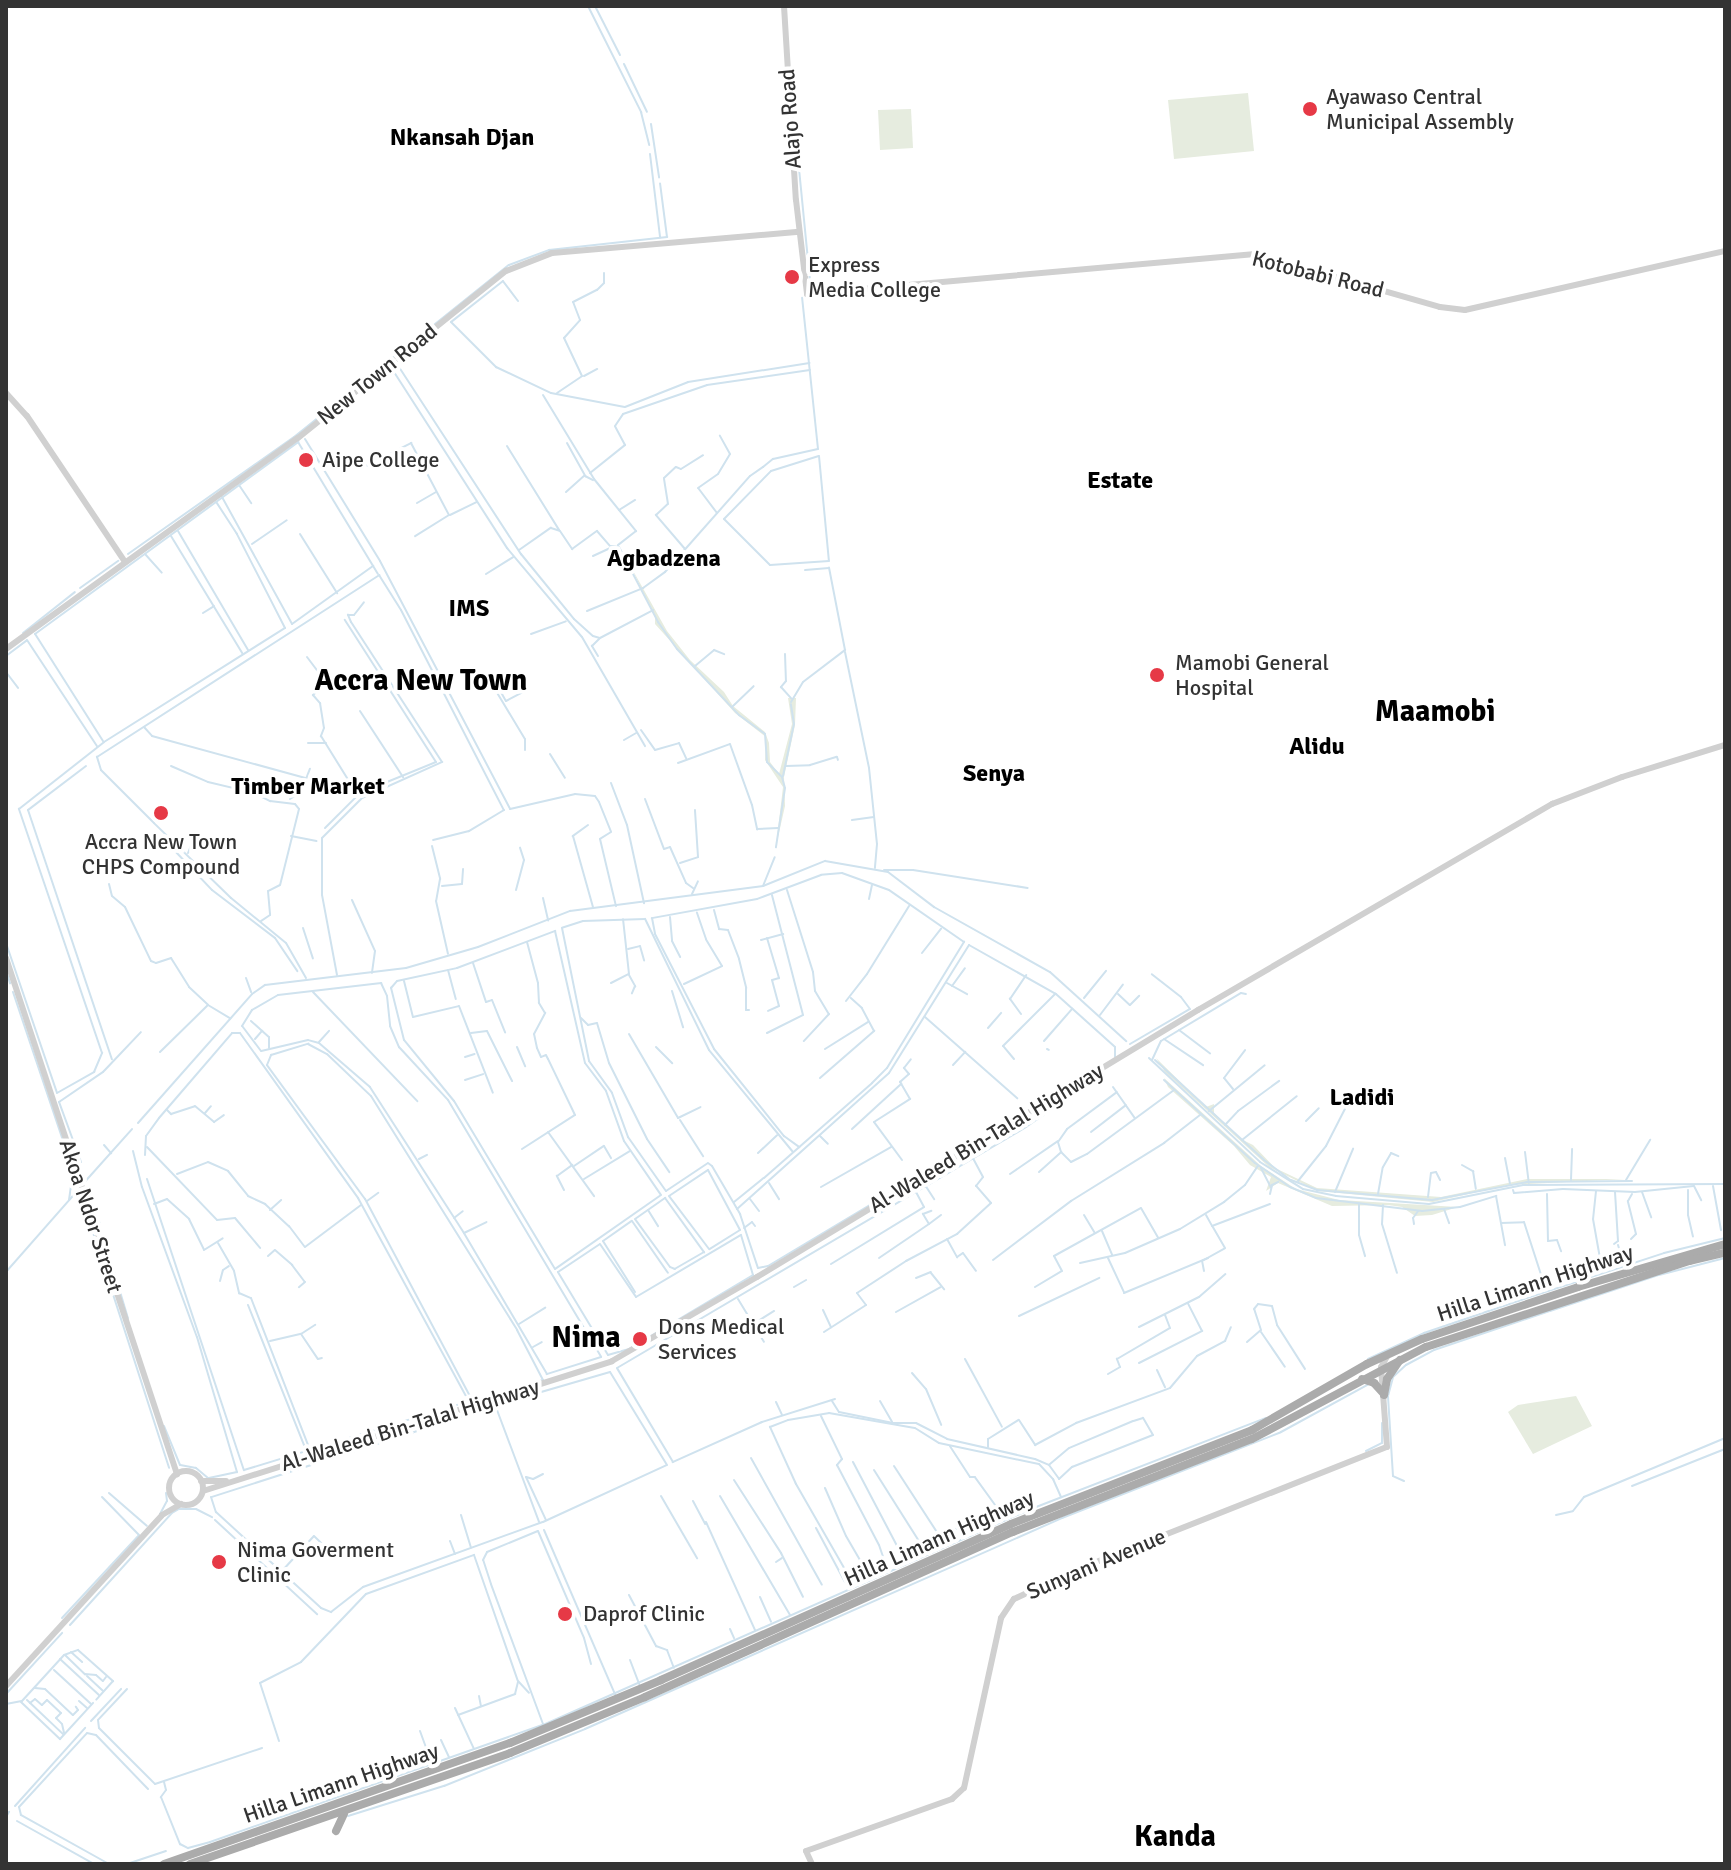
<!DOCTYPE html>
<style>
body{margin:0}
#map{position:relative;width:1731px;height:1870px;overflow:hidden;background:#fff;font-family:Signika,sans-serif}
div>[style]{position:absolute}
.green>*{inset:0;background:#e6ecdf}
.stream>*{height:2px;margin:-1px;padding:0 1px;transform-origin:1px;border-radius:1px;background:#cfe2ee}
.minor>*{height:6px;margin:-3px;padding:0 3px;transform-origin:3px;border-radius:3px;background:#d0d0d0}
.minor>.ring{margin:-3px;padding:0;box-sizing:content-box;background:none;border:6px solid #d0d0d0;border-radius:50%}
.major>*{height:8px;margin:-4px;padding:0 4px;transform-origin:4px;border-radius:4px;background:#ababab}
.dots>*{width:22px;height:22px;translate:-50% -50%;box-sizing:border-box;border:4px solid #fff;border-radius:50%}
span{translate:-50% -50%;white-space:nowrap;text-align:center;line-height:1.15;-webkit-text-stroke:8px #fff;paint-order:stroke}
.poi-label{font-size:22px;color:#333}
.left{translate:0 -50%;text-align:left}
.street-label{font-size:22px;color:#333}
.neighbourhood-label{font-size:24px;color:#000;font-weight:700}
.district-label{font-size:30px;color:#000;font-weight:700}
.frame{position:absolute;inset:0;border:8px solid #333;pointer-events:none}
</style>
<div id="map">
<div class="green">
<i style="clip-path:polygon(1248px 93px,1254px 151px,1174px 159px,1168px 100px)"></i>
<i style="clip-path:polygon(911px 109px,913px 148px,880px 150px,878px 110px)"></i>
<i style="clip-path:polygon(631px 567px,667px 631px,690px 660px,724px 692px,733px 706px,765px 732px,769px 743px,770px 762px,779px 774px,792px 724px,788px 698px,796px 698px,795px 725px,784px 777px,785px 806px,776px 846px,783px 787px,765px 760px,766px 737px,735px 713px,655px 624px,655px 617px)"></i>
<i style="clip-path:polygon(1156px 1058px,1206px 1107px,1214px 1104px,1214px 1113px,1241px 1139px,1253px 1145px,1275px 1168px,1317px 1188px,1441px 1197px,1527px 1179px,1625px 1179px,1508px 1185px,1433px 1202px,1318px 1191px,1269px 1167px,1165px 1072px)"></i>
<i style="clip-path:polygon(1164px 1078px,1261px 1166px,1296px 1189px,1339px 1200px,1458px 1207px,1432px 1215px,1415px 1216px,1402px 1207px,1388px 1205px,1332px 1206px,1278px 1183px,1266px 1191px,1271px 1177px,1250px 1165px,1234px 1146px,1168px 1087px)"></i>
<i style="clip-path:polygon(1576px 1396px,1592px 1426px,1533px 1454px,1508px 1412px,1518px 1405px)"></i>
</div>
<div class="stream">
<i style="left:588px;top:6px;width:119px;rotate:63.4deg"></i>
<i style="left:641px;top:112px;width:34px;rotate:76deg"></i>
<i style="left:595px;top:6px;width:55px;rotate:63deg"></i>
<i style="left:624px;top:64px;width:53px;rotate:64.4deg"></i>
<i style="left:651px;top:124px;width:54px;rotate:81.4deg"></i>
<i style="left:796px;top:138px;width:143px;rotate:84.4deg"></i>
<i style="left:810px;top:280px;width:16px;rotate:40deg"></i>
<i style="left:650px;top:154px;width:84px;rotate:83.1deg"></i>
<i style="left:518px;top:301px;width:25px;rotate:-127deg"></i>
<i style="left:503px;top:281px;width:66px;rotate:141.7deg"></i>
<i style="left:451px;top:322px;width:64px;rotate:45deg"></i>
<i style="left:496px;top:367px;width:61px;rotate:25.3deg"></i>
<i style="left:551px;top:393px;width:75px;rotate:10.7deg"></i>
<i style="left:625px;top:407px;width:68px;rotate:-21.6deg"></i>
<i style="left:688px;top:382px;width:123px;rotate:-8.9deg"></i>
<i style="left:397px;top:364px;width:227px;rotate:56.9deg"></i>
<i style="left:521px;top:554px;width:84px;rotate:50.8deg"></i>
<i style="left:574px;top:619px;width:25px;rotate:42deg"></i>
<i style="left:593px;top:636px;width:7px;rotate:16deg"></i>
<i style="left:394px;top:372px;width:209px;rotate:57.3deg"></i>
<i style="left:507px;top:548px;width:116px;rotate:49.9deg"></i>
<i style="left:582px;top:637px;width:126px;rotate:60deg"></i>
<i style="left:584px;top:376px;width:15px;rotate:-28deg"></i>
<i style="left:557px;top:393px;width:30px;rotate:-34deg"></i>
<i style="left:582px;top:376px;width:42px;rotate:-115.3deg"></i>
<i style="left:564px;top:338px;width:24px;rotate:-48deg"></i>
<i style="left:580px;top:320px;width:19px;rotate:-111deg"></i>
<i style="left:573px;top:302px;width:27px;rotate:-27deg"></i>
<i style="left:597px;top:290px;width:10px;rotate:-45deg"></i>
<i style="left:604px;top:283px;width:10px;rotate:-90deg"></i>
<i style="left:543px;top:395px;width:98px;rotate:58.7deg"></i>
<i style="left:594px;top:479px;width:67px;rotate:51.1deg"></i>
<i style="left:636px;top:531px;width:23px;rotate:142deg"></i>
<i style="left:305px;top:439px;width:143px;rotate:58.4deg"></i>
<i style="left:380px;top:561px;width:280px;rotate:62.3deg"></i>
<i style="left:510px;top:809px;width:67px;rotate:-13deg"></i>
<i style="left:575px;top:794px;width:20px;rotate:6deg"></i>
<i style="left:595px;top:796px;width:7px;rotate:56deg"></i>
<i style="left:599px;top:802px;width:32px;rotate:68deg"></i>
<i style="left:611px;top:832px;width:13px;rotate:148deg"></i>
<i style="left:600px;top:839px;width:69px;rotate:76.6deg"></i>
<i style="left:567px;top:443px;width:38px;rotate:61deg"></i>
<i style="left:585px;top:476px;width:9px;rotate:27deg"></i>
<i style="left:507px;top:446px;width:99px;rotate:58.2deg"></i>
<i style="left:819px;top:456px;width:105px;rotate:84.6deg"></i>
<i style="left:829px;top:561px;width:59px;rotate:176.1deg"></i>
<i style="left:770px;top:565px;width:65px;rotate:-135deg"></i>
<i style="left:724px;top:519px;width:67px;rotate:-45.6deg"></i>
<i style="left:771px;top:471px;width:50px;rotate:-17.4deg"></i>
<i style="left:366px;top:466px;width:51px;rotate:-27.1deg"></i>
<i style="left:411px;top:443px;width:81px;rotate:62.2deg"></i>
<i style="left:449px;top:515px;width:40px;rotate:148deg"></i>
<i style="left:590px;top:473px;width:45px;rotate:-38.7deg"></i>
<i style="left:625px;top:445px;width:21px;rotate:-118deg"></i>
<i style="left:615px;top:426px;width:14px;rotate:-56deg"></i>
<i style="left:623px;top:414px;width:89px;rotate:-19deg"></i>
<i style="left:707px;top:385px;width:104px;rotate:-8.3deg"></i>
<i style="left:239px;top:485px;width:22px;rotate:56deg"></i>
<i style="left:566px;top:492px;width:24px;rotate:-42deg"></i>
<i style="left:222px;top:497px;width:145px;rotate:61.1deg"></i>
<i style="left:292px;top:624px;width:100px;rotate:-35.6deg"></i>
<i style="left:417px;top:503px;width:22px;rotate:-30deg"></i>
<i style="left:619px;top:510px;width:19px;rotate:-32deg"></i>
<i style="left:717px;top:513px;width:31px;rotate:-127deg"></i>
<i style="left:698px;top:488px;width:24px;rotate:-35deg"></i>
<i style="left:718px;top:474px;width:23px;rotate:-59deg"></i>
<i style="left:730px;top:454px;width:21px;rotate:-119deg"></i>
<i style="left:450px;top:515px;width:30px;rotate:-26deg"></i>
<i style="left:178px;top:531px;width:138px;rotate:59.5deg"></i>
<i style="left:300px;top:534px;width:70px;rotate:57.9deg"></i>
<i style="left:171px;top:536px;width:137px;rotate:58.7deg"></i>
<i style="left:252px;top:544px;width:42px;rotate:-34.4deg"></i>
<i style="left:685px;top:549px;width:45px;rotate:-130.5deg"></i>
<i style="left:656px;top:515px;width:16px;rotate:-43deg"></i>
<i style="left:668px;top:504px;width:26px;rotate:-99deg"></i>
<i style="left:664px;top:478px;width:16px;rotate:-43deg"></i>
<i style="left:676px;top:467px;width:5px;rotate:22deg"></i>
<i style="left:681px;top:469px;width:26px;rotate:-32deg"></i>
<i style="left:519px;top:550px;width:39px;rotate:-35deg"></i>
<i style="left:551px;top:528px;width:9px;rotate:18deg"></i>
<i style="left:560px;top:531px;width:22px;rotate:56deg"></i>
<i style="left:572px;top:549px;width:31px;rotate:-36deg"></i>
<i style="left:597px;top:531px;width:20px;rotate:49deg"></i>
<i style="left:610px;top:546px;width:9px;rotate:6deg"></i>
<i style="left:619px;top:547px;width:85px;rotate:62.5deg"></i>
<i style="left:658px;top:622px;width:33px;rotate:55deg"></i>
<i style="left:677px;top:649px;width:91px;rotate:46.8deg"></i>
<i style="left:739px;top:715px;width:32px;rotate:36deg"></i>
<i style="left:765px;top:734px;width:28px;rotate:86deg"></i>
<i style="left:767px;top:762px;width:21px;rotate:45deg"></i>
<i style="left:782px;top:777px;width:11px;rotate:75deg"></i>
<i style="left:785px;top:788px;width:60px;rotate:98.7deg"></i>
<i style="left:128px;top:554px;width:203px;rotate:-35.2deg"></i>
<i style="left:294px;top:437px;width:275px;rotate:-38.7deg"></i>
<i style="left:509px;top:265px;width:43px;rotate:-20.6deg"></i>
<i style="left:549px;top:250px;width:119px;rotate:-6.3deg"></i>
<i style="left:667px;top:237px;width:54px;rotate:-97.4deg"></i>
<i style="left:145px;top:554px;width:25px;rotate:48deg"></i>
<i style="left:593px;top:556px;width:19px;rotate:-25deg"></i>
<i style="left:486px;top:574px;width:32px;rotate:-32deg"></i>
<i style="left:80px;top:588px;width:47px;rotate:-35.4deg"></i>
<i style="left:587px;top:611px;width:61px;rotate:-22.3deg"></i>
<i style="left:643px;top:588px;width:27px;rotate:-36deg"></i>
<i style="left:665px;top:572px;width:128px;rotate:-48.5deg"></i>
<i style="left:750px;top:476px;width:16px;rotate:-35deg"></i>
<i style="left:763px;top:467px;width:13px;rotate:-39deg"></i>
<i style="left:773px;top:459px;width:46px;rotate:-12.5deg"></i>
<i style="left:818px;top:449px;width:152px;rotate:-96deg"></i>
<i style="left:203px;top:613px;width:13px;rotate:-32deg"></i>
<i style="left:23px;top:633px;width:66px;rotate:-38.3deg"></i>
<i style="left:531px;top:634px;width:37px;rotate:-20deg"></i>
<i style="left:845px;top:652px;width:118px;rotate:78.3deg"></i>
<i style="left:869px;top:768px;width:76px;rotate:84deg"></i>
<i style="left:877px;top:844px;width:24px;rotate:95deg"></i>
<i style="left:785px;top:654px;width:27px;rotate:88deg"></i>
<i style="left:786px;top:681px;width:8px;rotate:130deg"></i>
<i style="left:781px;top:687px;width:15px;rotate:48deg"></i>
<i style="left:6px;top:656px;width:26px;rotate:-37deg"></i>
<i style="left:27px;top:640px;width:127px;rotate:56.6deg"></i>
<i style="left:598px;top:656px;width:12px;rotate:-121deg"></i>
<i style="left:592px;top:646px;width:11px;rotate:-45deg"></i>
<i style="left:600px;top:638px;width:60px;rotate:-27.8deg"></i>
<i style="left:307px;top:657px;width:34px;rotate:53deg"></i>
<i style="left:327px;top:684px;width:18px;rotate:142deg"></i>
<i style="left:313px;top:695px;width:11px;rotate:49deg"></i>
<i style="left:320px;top:703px;width:25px;rotate:81deg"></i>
<i style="left:324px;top:728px;width:9px;rotate:111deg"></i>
<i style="left:321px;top:736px;width:68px;rotate:58.2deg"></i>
<i style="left:695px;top:666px;width:25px;rotate:-40deg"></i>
<i style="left:714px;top:650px;width:11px;rotate:22deg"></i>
<i style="left:6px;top:672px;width:20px;rotate:53deg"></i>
<i style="left:497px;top:685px;width:18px;rotate:61deg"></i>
<i style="left:506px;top:701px;width:19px;rotate:-28deg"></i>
<i style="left:496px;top:691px;width:56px;rotate:58.9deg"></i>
<i style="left:525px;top:739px;width:11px;rotate:90deg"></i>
<i style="left:791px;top:702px;width:23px;rotate:-59deg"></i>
<i style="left:803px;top:682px;width:53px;rotate:-37.3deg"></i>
<i style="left:845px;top:650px;width:84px;rotate:-101deg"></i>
<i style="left:829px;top:568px;width:24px;rotate:175deg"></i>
<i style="left:732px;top:707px;width:30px;rotate:-44deg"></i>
<i style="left:360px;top:711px;width:79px;rotate:56.9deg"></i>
<i style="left:144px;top:727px;width:12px;rotate:48deg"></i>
<i style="left:152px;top:736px;width:160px;rotate:15.3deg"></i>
<i style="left:641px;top:730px;width:24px;rotate:55deg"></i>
<i style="left:655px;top:750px;width:25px;rotate:-16deg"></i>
<i style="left:679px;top:743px;width:17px;rotate:65deg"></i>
<i style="left:624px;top:740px;width:14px;rotate:-30deg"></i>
<i style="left:103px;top:741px;width:127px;rotate:-122.4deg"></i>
<i style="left:35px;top:634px;width:326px;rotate:-36.1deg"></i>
<i style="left:298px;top:442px;width:154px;rotate:58.8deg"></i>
<i style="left:308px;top:743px;width:18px"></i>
<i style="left:550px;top:754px;width:28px;rotate:58deg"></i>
<i style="left:678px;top:763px;width:55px;rotate:-20.1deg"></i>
<i style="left:730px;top:744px;width:65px;rotate:70.2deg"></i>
<i style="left:752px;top:805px;width:25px;rotate:78deg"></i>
<i style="left:757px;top:829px;width:21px;rotate:-3deg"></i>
<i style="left:86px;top:766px;width:73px;rotate:142.8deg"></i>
<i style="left:28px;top:810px;width:263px;rotate:71.4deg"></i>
<i style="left:171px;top:766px;width:40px;rotate:23.4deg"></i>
<i style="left:208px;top:782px;width:47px;rotate:13.4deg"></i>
<i style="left:254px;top:793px;width:18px;rotate:27deg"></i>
<i style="left:270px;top:801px;width:25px;rotate:7deg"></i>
<i style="left:295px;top:804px;width:6px;rotate:51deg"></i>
<i style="left:299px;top:809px;width:78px;rotate:104deg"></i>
<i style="left:280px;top:885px;width:13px;rotate:153deg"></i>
<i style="left:268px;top:891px;width:24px;rotate:85deg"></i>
<i style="left:270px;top:915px;width:11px;rotate:146deg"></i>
<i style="left:786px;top:766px;width:24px;rotate:-2deg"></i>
<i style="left:810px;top:765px;width:28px;rotate:-17deg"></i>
<i style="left:837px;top:757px;width:3px;rotate:72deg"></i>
<i style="left:783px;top:776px;width:53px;rotate:-78.1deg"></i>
<i style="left:794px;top:724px;width:20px;rotate:-99deg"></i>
<i style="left:611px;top:783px;width:45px;rotate:69.1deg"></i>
<i style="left:627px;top:825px;width:80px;rotate:77.7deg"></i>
<i style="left:290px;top:799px;width:13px;rotate:-32deg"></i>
<i style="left:301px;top:792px;width:25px;rotate:-69deg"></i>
<i style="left:645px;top:799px;width:53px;rotate:69.2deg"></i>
<i style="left:664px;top:849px;width:6px;rotate:-18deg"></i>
<i style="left:670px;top:847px;width:39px;rotate:66deg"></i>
<i style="left:686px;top:883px;width:9px;rotate:36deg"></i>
<i style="left:852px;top:820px;width:22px;rotate:-8deg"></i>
<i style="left:588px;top:825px;width:19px;rotate:144deg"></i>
<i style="left:573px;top:836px;width:74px;rotate:74.3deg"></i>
<i style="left:325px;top:828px;width:49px;rotate:-45deg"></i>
<i style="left:360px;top:793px;width:82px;rotate:-22.2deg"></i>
<i style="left:436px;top:762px;width:169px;rotate:-122.7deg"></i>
<i style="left:291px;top:836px;width:26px;rotate:11deg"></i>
<i style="left:432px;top:846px;width:34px;rotate:76deg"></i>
<i style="left:440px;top:879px;width:22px;rotate:100deg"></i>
<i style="left:436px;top:901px;width:54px;rotate:77.2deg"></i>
<i style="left:174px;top:850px;width:55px;rotate:46.5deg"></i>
<i style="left:212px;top:890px;width:79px;rotate:37.3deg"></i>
<i style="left:275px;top:938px;width:40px;rotate:56deg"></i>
<i style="left:188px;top:853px;width:16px;rotate:-68deg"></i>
<i style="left:680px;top:863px;width:19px;rotate:-18deg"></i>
<i style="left:698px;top:857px;width:47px;rotate:-93.7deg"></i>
<i style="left:884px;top:870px;width:29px"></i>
<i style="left:913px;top:870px;width:116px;rotate:8.9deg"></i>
<i style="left:109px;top:884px;width:12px;rotate:76deg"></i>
<i style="left:112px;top:896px;width:17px;rotate:40deg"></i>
<i style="left:125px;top:907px;width:60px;rotate:64.3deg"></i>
<i style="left:151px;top:961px;width:5px;rotate:22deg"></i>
<i style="left:156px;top:963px;width:16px;rotate:-18deg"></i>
<i style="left:171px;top:958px;width:34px;rotate:58deg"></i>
<i style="left:189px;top:987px;width:26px;rotate:43deg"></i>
<i style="left:208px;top:1005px;width:26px;rotate:31deg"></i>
<i style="left:442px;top:886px;width:20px;rotate:-6deg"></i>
<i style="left:462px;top:884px;width:15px;rotate:-86deg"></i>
<i style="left:763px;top:886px;width:31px;rotate:-68deg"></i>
<i style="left:516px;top:890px;width:31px;rotate:-75deg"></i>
<i style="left:524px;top:860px;width:13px;rotate:-108deg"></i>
<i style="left:787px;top:890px;width:86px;rotate:72.4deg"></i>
<i style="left:813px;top:972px;width:19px;rotate:84deg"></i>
<i style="left:815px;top:991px;width:27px;rotate:59deg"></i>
<i style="left:829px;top:1014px;width:37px;rotate:133deg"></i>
<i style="left:692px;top:894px;width:14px;rotate:-65deg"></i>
<i style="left:543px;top:898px;width:23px;rotate:77deg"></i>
<i style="left:869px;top:899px;width:14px;rotate:-78deg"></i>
<i style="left:352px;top:900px;width:56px;rotate:65.7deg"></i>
<i style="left:375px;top:951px;width:22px;rotate:98deg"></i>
<i style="left:714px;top:910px;width:20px;rotate:75deg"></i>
<i style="left:719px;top:929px;width:9px;rotate:6deg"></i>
<i style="left:728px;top:930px;width:31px;rotate:69deg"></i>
<i style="left:739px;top:959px;width:30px;rotate:76deg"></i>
<i style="left:746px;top:988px;width:22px;rotate:90deg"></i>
<i style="left:746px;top:1010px;width:3px"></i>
<i style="left:670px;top:917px;width:24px;rotate:85deg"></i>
<i style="left:672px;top:941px;width:18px;rotate:63deg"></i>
<i style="left:303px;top:928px;width:32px;rotate:72deg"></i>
<i style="left:555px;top:931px;width:135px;rotate:77.2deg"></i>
<i style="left:585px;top:1063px;width:35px;rotate:53deg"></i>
<i style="left:606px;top:1091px;width:53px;rotate:70.2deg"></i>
<i style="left:624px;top:1141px;width:65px;rotate:55.6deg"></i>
<i style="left:661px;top:1195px;width:129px;rotate:145.1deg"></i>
<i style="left:555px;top:1269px;width:196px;rotate:-121deg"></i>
<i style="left:454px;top:1101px;width:79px;rotate:-129.3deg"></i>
<i style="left:404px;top:1040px;width:54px;rotate:-104deg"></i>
<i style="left:391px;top:988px;width:9px;rotate:-49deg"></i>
<i style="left:397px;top:981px;width:61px;rotate:-12.2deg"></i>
<i style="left:457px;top:968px;width:105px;rotate:-20.7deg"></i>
<i style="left:767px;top:938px;width:42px;rotate:73.3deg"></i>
<i style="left:779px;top:978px;width:7px;rotate:164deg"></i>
<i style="left:772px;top:980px;width:27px;rotate:75deg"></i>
<i style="left:779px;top:1006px;width:12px;rotate:156deg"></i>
<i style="left:761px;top:940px;width:23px;rotate:-15deg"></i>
<i style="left:6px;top:943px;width:158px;rotate:71.2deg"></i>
<i style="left:57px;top:1093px;width:43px;rotate:-29.6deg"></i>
<i style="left:94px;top:1072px;width:21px;rotate:-67deg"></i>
<i style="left:102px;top:1053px;width:258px;rotate:-108.8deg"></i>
<i style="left:19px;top:809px;width:108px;rotate:-38.2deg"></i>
<i style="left:104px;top:742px;width:214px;rotate:-32.2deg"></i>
<i style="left:285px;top:628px;width:106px;rotate:-117.1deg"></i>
<i style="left:237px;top:534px;width:38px;rotate:-123deg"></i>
<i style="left:628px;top:949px;width:12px;rotate:-14deg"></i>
<i style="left:640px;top:946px;width:15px;rotate:74deg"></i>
<i style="left:922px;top:953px;width:31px;rotate:-52deg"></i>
<i style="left:473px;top:963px;width:41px;rotate:71.6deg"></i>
<i style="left:486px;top:1002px;width:6px;rotate:-18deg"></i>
<i style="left:492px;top:1000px;width:35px;rotate:68deg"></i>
<i style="left:6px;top:970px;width:14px;rotate:73deg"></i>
<i style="left:448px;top:970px;width:30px;rotate:75deg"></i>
<i style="left:337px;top:975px;width:81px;rotate:-100.6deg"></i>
<i style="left:322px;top:895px;width:57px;rotate:-90deg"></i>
<i style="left:322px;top:838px;width:57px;rotate:-45deg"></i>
<i style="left:362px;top:798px;width:88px;rotate:-24.2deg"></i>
<i style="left:442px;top:762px;width:167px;rotate:-123deg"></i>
<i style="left:351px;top:622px;width:8px;rotate:-113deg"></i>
<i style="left:348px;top:615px;width:6px"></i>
<i style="left:354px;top:615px;width:16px;rotate:-52deg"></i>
<i style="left:629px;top:975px;width:13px;rotate:61deg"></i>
<i style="left:635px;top:986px;width:8px;rotate:113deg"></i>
<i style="left:246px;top:978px;width:15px;rotate:70deg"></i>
<i style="left:306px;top:978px;width:40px;rotate:-119.7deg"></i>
<i style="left:286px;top:943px;width:71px;rotate:-140.7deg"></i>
<i style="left:231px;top:898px;width:107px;rotate:-135.8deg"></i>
<i style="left:154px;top:823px;width:75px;rotate:-135deg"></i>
<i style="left:101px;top:770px;width:14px;rotate:-107deg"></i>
<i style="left:97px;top:757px;width:336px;rotate:-32.8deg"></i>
<i style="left:379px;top:575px;width:41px;rotate:57.8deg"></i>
<i style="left:401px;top:610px;width:225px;rotate:62.8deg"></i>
<i style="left:504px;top:810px;width:41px;rotate:149deg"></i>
<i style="left:469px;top:831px;width:37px;rotate:166deg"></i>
<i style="left:404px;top:981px;width:37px;rotate:76deg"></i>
<i style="left:413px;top:1017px;width:47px;rotate:-13.4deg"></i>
<i style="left:459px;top:1006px;width:93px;rotate:68.7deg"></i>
<i style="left:381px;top:983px;width:14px;rotate:65deg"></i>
<i style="left:387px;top:996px;width:30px;rotate:84deg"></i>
<i style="left:390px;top:1026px;width:23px;rotate:67deg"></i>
<i style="left:399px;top:1047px;width:72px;rotate:47.2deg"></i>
<i style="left:448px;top:1100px;width:299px;rotate:59.2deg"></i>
<i style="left:601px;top:1357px;width:57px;rotate:162.5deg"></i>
<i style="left:547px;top:1374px;width:164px;rotate:-120.5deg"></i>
<i style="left:464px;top:1233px;width:174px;rotate:-122.8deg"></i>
<i style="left:370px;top:1087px;width:67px;rotate:-139.2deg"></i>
<i style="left:319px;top:1043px;width:11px;rotate:-165deg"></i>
<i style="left:308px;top:1040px;width:48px;rotate:166.8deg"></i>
<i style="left:261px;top:1051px;width:31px;rotate:-127deg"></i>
<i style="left:242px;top:1026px;width:19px;rotate:-58deg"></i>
<i style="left:252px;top:1010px;width:30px;rotate:-30deg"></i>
<i style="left:278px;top:995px;width:104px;rotate:-6.6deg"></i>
<i style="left:611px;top:983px;width:20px;rotate:-27deg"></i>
<i style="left:629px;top:974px;width:55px;rotate:-96.2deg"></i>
<i style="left:947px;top:983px;width:23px;rotate:29deg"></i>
<i style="left:684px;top:984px;width:42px;rotate:-25.3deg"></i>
<i style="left:722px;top:966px;width:31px;rotate:-121deg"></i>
<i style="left:706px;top:939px;width:28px;rotate:-109deg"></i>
<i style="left:952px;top:986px;width:22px;rotate:-54deg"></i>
<i style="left:672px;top:991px;width:38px;rotate:73deg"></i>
<i style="left:13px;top:992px;width:172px;rotate:71.4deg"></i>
<i style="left:313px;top:992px;width:151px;rotate:46.3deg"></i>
<i style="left:1118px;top:994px;width:16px;rotate:43deg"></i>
<i style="left:1130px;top:1005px;width:13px;rotate:-45deg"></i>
<i style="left:1084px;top:998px;width:35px;rotate:-51deg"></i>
<i style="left:846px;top:1001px;width:34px;rotate:-52deg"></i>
<i style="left:867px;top:974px;width:80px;rotate:-58.3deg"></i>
<i style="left:1021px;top:1014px;width:19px;rotate:-126deg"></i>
<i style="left:1010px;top:999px;width:29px;rotate:-56deg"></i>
<i style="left:1100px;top:1015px;width:38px;rotate:-53deg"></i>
<i style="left:925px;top:1017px;width:123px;rotate:41.4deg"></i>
<i style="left:581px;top:1018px;width:10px;rotate:45deg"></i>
<i style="left:588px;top:1025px;width:9px;rotate:-13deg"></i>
<i style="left:597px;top:1023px;width:42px;rotate:73.3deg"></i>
<i style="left:609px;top:1063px;width:85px;rotate:63.4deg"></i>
<i style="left:647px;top:1139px;width:40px;rotate:56deg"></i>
<i style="left:251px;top:1021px;width:24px;rotate:42deg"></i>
<i style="left:269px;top:1037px;width:11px;rotate:90deg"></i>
<i style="left:988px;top:1028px;width:20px;rotate:-49deg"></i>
<i style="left:1179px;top:1030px;width:39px;rotate:37deg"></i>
<i style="left:471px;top:1033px;width:16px;rotate:-7deg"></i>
<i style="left:487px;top:1031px;width:56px;rotate:63.4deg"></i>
<i style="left:767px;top:1033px;width:40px;rotate:-26.6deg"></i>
<i style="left:803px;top:1015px;width:124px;rotate:-104.5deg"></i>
<i style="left:629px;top:1034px;width:97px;rotate:59.7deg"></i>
<i style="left:678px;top:1118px;width:25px;rotate:-26deg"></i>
<i style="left:255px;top:1039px;width:11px;rotate:-49deg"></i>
<i style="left:1164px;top:1039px;width:47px;rotate:33.7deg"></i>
<i style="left:1044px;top:1041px;width:43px;rotate:-48.8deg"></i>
<i style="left:319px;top:1042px;width:15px;rotate:-48deg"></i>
<i style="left:308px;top:1044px;width:21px;rotate:28deg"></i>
<i style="left:327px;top:1054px;width:61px;rotate:43.7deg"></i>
<i style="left:371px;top:1096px;width:276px;rotate:58deg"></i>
<i style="left:517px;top:1330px;width:56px;rotate:62.5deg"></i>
<i style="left:543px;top:1380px;width:74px;rotate:164.3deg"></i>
<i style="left:472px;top:1400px;width:228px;rotate:-118deg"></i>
<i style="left:365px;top:1199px;width:166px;rotate:-126.2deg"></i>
<i style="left:267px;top:1065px;width:11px;rotate:-68deg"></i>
<i style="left:271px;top:1055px;width:39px;rotate:-17deg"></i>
<i style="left:1130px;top:1044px;width:69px;rotate:-30.3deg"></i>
<i style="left:1190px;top:1009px;width:15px;rotate:-127deg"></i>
<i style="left:1181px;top:997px;width:37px;rotate:-142deg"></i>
<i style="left:517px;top:1047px;width:21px;rotate:67deg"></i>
<i style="left:656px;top:1047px;width:23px;rotate:45deg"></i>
<i style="left:825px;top:1049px;width:51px;rotate:-32.1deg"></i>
<i style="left:1047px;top:1049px;width:2px;rotate:27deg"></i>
<i style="left:160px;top:1052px;width:66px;rotate:-44.4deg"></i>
<i style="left:465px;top:1057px;width:10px;rotate:-17deg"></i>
<i style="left:1149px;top:1058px;width:152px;rotate:43.1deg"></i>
<i style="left:1260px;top:1162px;width:51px;rotate:32.1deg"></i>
<i style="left:1303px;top:1189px;width:34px;rotate:12deg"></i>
<i style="left:1336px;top:1196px;width:93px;rotate:4.9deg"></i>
<i style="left:1429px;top:1204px;width:96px;rotate:-11.4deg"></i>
<i style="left:1523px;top:1185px;width:202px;rotate:-0.3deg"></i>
<i style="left:1014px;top:1059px;width:17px;rotate:-130deg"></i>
<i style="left:1003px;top:1046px;width:74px;rotate:-45deg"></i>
<i style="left:1152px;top:1060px;width:21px;rotate:-65deg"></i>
<i style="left:1161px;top:1041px;width:93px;rotate:-31deg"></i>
<i style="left:1241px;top:993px;width:5px;rotate:11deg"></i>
<i style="left:1155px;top:1060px;width:148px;rotate:42.5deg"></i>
<i style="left:1264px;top:1160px;width:34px;rotate:37deg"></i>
<i style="left:1291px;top:1180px;width:28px;rotate:21deg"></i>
<i style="left:1317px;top:1190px;width:115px;rotate:5deg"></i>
<i style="left:1432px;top:1200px;width:97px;rotate:-10.7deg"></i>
<i style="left:1527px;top:1182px;width:105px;rotate:-0.5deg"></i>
<i style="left:953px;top:1065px;width:18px;rotate:-47deg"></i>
<i style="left:1085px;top:1075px;width:13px;rotate:-32deg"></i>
<i style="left:820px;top:1078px;width:72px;rotate:-41deg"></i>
<i style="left:874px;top:1031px;width:26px;rotate:-118deg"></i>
<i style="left:862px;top:1008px;width:15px;rotate:-138deg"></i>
<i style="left:465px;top:1080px;width:19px;rotate:-18deg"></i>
<i style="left:1164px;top:1080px;width:123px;rotate:42.4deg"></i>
<i style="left:1255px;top:1163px;width:42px;rotate:34.4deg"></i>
<i style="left:1290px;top:1187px;width:28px;rotate:23deg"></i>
<i style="left:1316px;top:1198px;width:107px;rotate:7deg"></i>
<i style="left:1422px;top:1211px;width:38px;rotate:-6deg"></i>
<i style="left:1460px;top:1207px;width:38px;rotate:-17deg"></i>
<i style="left:1496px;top:1196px;width:50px;rotate:79.6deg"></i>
<i style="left:1113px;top:1087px;width:38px;rotate:55deg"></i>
<i style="left:1233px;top:1089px;width:14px;rotate:-129deg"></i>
<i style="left:1224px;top:1078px;width:35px;rotate:-53deg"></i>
<i style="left:167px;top:1110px;width:6px;rotate:45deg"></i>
<i style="left:171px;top:1114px;width:25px;rotate:-18deg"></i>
<i style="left:195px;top:1106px;width:25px;rotate:40deg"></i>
<i style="left:214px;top:1122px;width:12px;rotate:-35deg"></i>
<i style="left:1209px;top:1111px;width:72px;rotate:-39.4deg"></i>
<i style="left:205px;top:1113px;width:9px;rotate:-49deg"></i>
<i style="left:680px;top:1120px;width:43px;rotate:57.4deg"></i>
<i style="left:1306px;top:1121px;width:18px;rotate:-45deg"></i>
<i style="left:138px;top:1123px;width:172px;rotate:-48.5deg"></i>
<i style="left:252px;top:994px;width:16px;rotate:-35deg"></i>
<i style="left:265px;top:985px;width:142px;rotate:-6.9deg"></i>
<i style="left:406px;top:968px;width:75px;rotate:-16.3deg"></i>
<i style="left:478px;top:947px;width:99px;rotate:-21.4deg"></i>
<i style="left:570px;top:911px;width:195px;rotate:-7.4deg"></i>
<i style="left:763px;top:886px;width:67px;rotate:-22deg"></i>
<i style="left:825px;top:861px;width:64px;rotate:9.9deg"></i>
<i style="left:888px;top:872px;width:58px;rotate:37.3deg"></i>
<i style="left:934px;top:907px;width:133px;rotate:29.3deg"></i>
<i style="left:1050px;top:972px;width:103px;rotate:42.2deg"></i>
<i style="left:1225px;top:1125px;width:19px;rotate:-47deg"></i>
<i style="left:1238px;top:1111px;width:51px;rotate:-36.2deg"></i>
<i style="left:852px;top:1129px;width:67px;rotate:-42.6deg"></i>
<i style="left:548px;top:1132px;width:79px;rotate:54.3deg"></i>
<i style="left:1091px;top:1132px;width:44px;rotate:-37.6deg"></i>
<i style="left:820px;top:1136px;width:11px;rotate:45deg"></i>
<i style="left:1242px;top:1140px;width:70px;rotate:-38.7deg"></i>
<i style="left:104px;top:1145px;width:11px;rotate:49deg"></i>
<i style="left:147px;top:1147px;width:101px;rotate:46.2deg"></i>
<i style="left:217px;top:1220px;width:18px;rotate:-6deg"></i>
<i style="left:235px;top:1218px;width:39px;rotate:50deg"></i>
<i style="left:522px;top:1149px;width:63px;rotate:-32.7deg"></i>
<i style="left:575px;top:1115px;width:62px;rotate:-115.7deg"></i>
<i style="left:548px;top:1059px;width:4px;rotate:-117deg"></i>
<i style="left:546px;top:1055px;width:5px;rotate:158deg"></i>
<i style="left:541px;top:1057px;width:10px;rotate:-114deg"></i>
<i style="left:537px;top:1048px;width:14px;rotate:-102deg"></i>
<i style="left:534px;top:1034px;width:24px;rotate:-62deg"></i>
<i style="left:545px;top:1013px;width:12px;rotate:-121deg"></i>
<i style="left:539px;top:1003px;width:20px;rotate:-93deg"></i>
<i style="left:538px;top:983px;width:42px;rotate:-105deg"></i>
<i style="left:133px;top:1151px;width:37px;rotate:76deg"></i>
<i style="left:142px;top:1187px;width:160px;rotate:69.9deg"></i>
<i style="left:197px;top:1337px;width:141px;rotate:73.5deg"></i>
<i style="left:237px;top:1472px;width:30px;rotate:168deg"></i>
<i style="left:208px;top:1478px;width:16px;rotate:-140deg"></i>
<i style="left:196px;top:1468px;width:16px;rotate:-169deg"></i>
<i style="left:180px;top:1465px;width:42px;rotate:-112.3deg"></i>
<i style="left:793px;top:1152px;width:132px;rotate:-129.5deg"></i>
<i style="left:709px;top:1050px;width:146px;rotate:-116deg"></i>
<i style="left:645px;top:919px;width:62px;rotate:178.2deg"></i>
<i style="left:583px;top:921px;width:22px;rotate:162deg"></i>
<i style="left:562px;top:928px;width:136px;rotate:78.5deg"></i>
<i style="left:589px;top:1061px;width:39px;rotate:54deg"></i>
<i style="left:612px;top:1093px;width:47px;rotate:70deg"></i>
<i style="left:628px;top:1137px;width:66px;rotate:54.9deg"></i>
<i style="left:666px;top:1191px;width:50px;rotate:-33.7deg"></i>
<i style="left:708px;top:1163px;width:5px;rotate:37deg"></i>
<i style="left:712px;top:1166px;width:56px;rotate:59.7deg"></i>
<i style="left:740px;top:1214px;width:57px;rotate:71.6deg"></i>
<i style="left:758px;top:1268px;width:10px;rotate:-11deg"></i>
<i style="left:768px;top:1266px;width:247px;rotate:-30.9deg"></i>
<i style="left:1061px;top:1152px;width:14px;rotate:45deg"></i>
<i style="left:1071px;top:1162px;width:18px;rotate:-27deg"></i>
<i style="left:1087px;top:1154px;width:108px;rotate:-36.3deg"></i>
<i style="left:1525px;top:1152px;width:31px;rotate:83deg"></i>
<i style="left:758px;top:1153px;width:26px;rotate:-43deg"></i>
<i style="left:145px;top:1155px;width:19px;rotate:-87deg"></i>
<i style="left:146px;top:1136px;width:22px;rotate:-54deg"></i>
<i style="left:159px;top:1118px;width:112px;rotate:-49.3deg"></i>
<i style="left:232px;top:1033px;width:8px"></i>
<i style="left:240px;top:1033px;width:203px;rotate:54.4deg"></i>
<i style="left:358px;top:1198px;width:226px;rotate:61.4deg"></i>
<i style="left:1505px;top:1158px;width:26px;rotate:79deg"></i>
<i style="left:419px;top:1159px;width:9px;rotate:-27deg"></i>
<i style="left:902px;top:1160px;width:47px;rotate:-126.4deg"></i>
<i style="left:874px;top:1122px;width:43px;rotate:-32.6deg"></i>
<i style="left:910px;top:1099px;width:20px;rotate:-120deg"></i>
<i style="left:900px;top:1082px;width:12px;rotate:-42deg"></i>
<i style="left:909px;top:1074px;width:8px;rotate:-130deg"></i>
<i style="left:904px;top:1068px;width:11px;rotate:-52deg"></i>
<i style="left:81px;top:1162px;width:64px;rotate:-110.1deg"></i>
<i style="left:59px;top:1102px;width:53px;rotate:-34.3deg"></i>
<i style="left:103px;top:1072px;width:55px;rotate:-46.5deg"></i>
<i style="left:1462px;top:1165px;width:13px;rotate:29deg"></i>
<i style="left:1473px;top:1171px;width:18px;rotate:81deg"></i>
<i style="left:574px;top:1166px;width:36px;rotate:-34deg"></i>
<i style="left:604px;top:1146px;width:14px;rotate:60deg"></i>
<i style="left:1261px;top:1168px;width:22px;rotate:63deg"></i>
<i style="left:708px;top:1170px;width:68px;rotate:61.9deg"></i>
<i style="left:740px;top:1230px;width:36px;rotate:148deg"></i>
<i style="left:709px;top:1249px;width:66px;rotate:-127deg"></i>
<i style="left:669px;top:1196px;width:47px;rotate:-33.7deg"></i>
<i style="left:1039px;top:1172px;width:30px;rotate:-42deg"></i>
<i style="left:1061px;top:1152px;width:10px;rotate:-107deg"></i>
<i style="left:1058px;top:1142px;width:16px;rotate:-55deg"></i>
<i style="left:1067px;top:1129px;width:62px;rotate:-36.5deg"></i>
<i style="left:177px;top:1174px;width:33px;rotate:-21deg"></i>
<i style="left:208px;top:1162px;width:22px;rotate:24deg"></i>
<i style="left:228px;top:1171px;width:32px;rotate:51deg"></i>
<i style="left:248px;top:1196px;width:19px;rotate:25deg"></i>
<i style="left:265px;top:1204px;width:33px;rotate:43deg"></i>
<i style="left:289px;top:1226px;width:26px;rotate:53deg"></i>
<i style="left:305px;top:1247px;width:70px;rotate:-36.9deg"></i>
<i style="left:1010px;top:1174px;width:58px;rotate:-34.5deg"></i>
<i style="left:147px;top:1179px;width:307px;rotate:71.6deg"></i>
<i style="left:244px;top:1470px;width:233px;rotate:-17deg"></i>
<i style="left:584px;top:1179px;width:54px;rotate:-31.3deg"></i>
<i style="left:1571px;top:1180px;width:31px;rotate:-88deg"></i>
<i style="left:1626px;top:1180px;width:47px;rotate:-59deg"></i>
<i style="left:1298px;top:1181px;width:45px;rotate:-51.3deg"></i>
<i style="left:1326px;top:1146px;width:46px;rotate:-62.9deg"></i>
<i style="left:769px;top:1183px;width:19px;rotate:58deg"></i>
<i style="left:82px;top:1185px;width:75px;rotate:-48.2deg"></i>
<i style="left:925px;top:1185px;width:17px;rotate:57deg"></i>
<i style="left:1713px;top:1186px;width:45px;rotate:79.7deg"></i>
<i style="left:821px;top:1187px;width:81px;rotate:-29.7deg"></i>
<i style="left:79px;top:1189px;width:293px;rotate:72.1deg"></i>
<i style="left:564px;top:1190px;width:16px;rotate:-117deg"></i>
<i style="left:557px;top:1176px;width:19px;rotate:-36deg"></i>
<i style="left:1513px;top:1190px;width:3px;rotate:72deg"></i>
<i style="left:1514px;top:1193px;width:49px;rotate:-4.7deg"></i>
<i style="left:1563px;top:1189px;width:72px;rotate:2.4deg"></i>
<i style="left:1635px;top:1192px;width:59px;rotate:-5.8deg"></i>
<i style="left:1694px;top:1186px;width:16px;rotate:63deg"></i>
<i style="left:1688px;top:1190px;width:25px;rotate:90deg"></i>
<i style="left:1688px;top:1215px;width:22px;rotate:77deg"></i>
<i style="left:1596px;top:1191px;width:28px;rotate:96deg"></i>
<i style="left:1593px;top:1219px;width:46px;rotate:79.9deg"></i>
<i style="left:1335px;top:1192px;width:47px;rotate:-67.3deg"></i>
<i style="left:1642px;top:1192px;width:27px;rotate:70deg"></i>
<i style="left:1270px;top:1194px;width:9px;rotate:-77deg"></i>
<i style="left:1272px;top:1185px;width:7px;rotate:-27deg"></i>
<i style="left:1378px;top:1194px;width:27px;rotate:-80deg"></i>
<i style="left:1383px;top:1167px;width:16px;rotate:-60deg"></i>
<i style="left:1391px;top:1153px;width:8px;rotate:23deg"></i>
<i style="left:1547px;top:1194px;width:47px;rotate:88.8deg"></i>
<i style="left:1548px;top:1241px;width:9px;rotate:-6deg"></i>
<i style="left:1557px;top:1240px;width:12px;rotate:70deg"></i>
<i style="left:1428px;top:1197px;width:24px;rotate:-83deg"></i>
<i style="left:1431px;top:1173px;width:5px;rotate:-11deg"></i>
<i style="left:1436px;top:1172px;width:9px;rotate:63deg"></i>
<i style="left:665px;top:1198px;width:67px;rotate:54.2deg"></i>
<i style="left:704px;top:1252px;width:34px;rotate:150deg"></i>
<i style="left:675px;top:1269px;width:5px;rotate:-158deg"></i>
<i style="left:670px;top:1267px;width:59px;rotate:-126.1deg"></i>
<i style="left:635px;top:1219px;width:37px;rotate:-35deg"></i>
<i style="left:750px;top:1199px;width:15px;rotate:53deg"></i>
<i style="left:69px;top:1200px;width:15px;rotate:-82deg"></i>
<i style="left:367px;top:1201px;width:14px;rotate:-36deg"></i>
<i style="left:734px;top:1202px;width:38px;rotate:-39deg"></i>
<i style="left:764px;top:1178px;width:144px;rotate:-41.3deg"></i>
<i style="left:872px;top:1083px;width:21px;rotate:-45deg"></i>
<i style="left:887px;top:1068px;width:148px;rotate:-58.6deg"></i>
<i style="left:964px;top:942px;width:91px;rotate:-145.3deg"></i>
<i style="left:889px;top:890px;width:50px;rotate:-160.1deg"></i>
<i style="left:842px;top:873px;width:21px;rotate:175deg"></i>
<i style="left:821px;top:875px;width:68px;rotate:159.4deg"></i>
<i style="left:757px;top:899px;width:107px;rotate:169.7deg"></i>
<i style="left:652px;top:918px;width:16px;rotate:79deg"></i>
<i style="left:655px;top:934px;width:129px;rotate:62.8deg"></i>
<i style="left:714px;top:1049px;width:112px;rotate:51.2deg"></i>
<i style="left:784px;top:1136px;width:19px;rotate:36deg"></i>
<i style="left:1359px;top:1203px;width:32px;rotate:90deg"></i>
<i style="left:1359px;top:1235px;width:22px;rotate:74deg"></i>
<i style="left:154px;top:1204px;width:14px;rotate:-21deg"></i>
<i style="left:167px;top:1199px;width:30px;rotate:42deg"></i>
<i style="left:189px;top:1219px;width:34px;rotate:64deg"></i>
<i style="left:204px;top:1250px;width:22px;rotate:-32deg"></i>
<i style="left:94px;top:1205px;width:118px;rotate:73.3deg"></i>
<i style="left:1383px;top:1205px;width:19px;rotate:93deg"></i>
<i style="left:1382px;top:1224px;width:51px;rotate:73deg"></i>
<i style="left:737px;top:1209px;width:204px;rotate:-41.8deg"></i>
<i style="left:889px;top:1073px;width:151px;rotate:-58deg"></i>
<i style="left:969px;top:945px;width:100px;rotate:29.4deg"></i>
<i style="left:1056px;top:994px;width:79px;rotate:41.9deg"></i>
<i style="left:1115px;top:1047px;width:10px;rotate:90deg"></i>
<i style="left:1444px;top:1209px;width:15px;rotate:70deg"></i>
<i style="left:270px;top:1210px;width:15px;rotate:-42deg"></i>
<i style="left:648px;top:1210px;width:19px;rotate:58deg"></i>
<i style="left:1084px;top:1215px;width:21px;rotate:59deg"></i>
<i style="left:1206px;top:1215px;width:13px;rotate:61deg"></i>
<i style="left:1212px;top:1226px;width:62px;rotate:-20.8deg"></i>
<i style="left:454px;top:1218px;width:11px;rotate:-38deg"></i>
<i style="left:1501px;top:1223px;width:23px;rotate:-2deg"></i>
<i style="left:1524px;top:1222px;width:62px;rotate:72.1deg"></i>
<i style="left:929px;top:1224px;width:15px;rotate:-37deg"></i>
<i style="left:1414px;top:1224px;width:6px;rotate:-99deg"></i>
<i style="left:1413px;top:1218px;width:9px;rotate:-54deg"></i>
<i style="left:744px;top:1228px;width:10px;rotate:-37deg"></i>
<i style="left:752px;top:1222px;width:5px;rotate:53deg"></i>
<i style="left:1102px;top:1231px;width:26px;rotate:67deg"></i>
<i style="left:464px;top:1233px;width:25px;rotate:-26deg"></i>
<i style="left:741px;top:1235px;width:42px;rotate:73.3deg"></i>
<i style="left:753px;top:1275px;width:144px;rotate:149.2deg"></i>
<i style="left:629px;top:1349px;width:22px;rotate:164deg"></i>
<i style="left:608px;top:1355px;width:97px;rotate:-121.1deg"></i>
<i style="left:558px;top:1272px;width:50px;rotate:-33.7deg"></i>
<i style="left:600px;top:1244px;width:64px;rotate:55.8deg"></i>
<i style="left:636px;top:1297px;width:122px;rotate:-30.6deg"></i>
<i style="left:947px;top:1239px;width:21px;rotate:61deg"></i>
<i style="left:957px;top:1257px;width:7px;rotate:-34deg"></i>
<i style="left:963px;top:1253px;width:22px;rotate:54deg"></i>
<i style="left:1631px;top:1239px;width:7px;rotate:-45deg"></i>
<i style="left:1636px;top:1234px;width:34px;rotate:-104deg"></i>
<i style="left:1628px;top:1201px;width:8px;rotate:-60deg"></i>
<i style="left:218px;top:1243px;width:32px;rotate:60deg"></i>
<i style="left:234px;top:1271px;width:23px;rotate:77deg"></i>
<i style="left:239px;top:1293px;width:13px;rotate:23deg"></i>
<i style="left:251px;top:1298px;width:163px;rotate:68.8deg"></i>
<i style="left:1614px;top:1244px;width:5px;rotate:-37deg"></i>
<i style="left:1618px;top:1241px;width:49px;rotate:-93.5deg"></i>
<i style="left:1618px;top:1245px;width:10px;rotate:73deg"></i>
<i style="left:268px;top:1256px;width:9px;rotate:-41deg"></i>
<i style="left:275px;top:1250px;width:23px;rotate:41deg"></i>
<i style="left:292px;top:1265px;width:21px;rotate:53deg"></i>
<i style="left:305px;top:1282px;width:8px;rotate:140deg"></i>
<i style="left:879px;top:1258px;width:60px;rotate:-34.2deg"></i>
<i style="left:929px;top:1224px;width:12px;rotate:-121deg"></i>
<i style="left:923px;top:1214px;width:9px;rotate:-21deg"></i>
<i style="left:1108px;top:1258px;width:38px;rotate:65deg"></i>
<i style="left:1124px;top:1293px;width:91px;rotate:-22.6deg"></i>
<i style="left:993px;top:1260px;width:98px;rotate:-37.1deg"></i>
<i style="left:1071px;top:1201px;width:110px;rotate:-31.9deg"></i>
<i style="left:1164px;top:1143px;width:46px;rotate:-37.9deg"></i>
<i style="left:1080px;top:1263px;width:46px;rotate:-12.5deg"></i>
<i style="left:1125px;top:1253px;width:60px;rotate:-23.6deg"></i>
<i style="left:1180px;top:1229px;width:52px;rotate:-31.5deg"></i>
<i style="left:1224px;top:1202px;width:27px;rotate:-39deg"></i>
<i style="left:1245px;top:1185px;width:23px;rotate:-56deg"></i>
<i style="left:831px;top:1264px;width:109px;rotate:-31.5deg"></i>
<i style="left:924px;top:1207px;width:17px;rotate:-118deg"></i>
<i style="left:1204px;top:1271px;width:10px;rotate:-101deg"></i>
<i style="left:1202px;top:1261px;width:26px;rotate:-29deg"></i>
<i style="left:1225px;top:1248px;width:24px;rotate:-120deg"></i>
<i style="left:6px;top:1272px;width:109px;rotate:-48.7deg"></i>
<i style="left:931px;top:1273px;width:21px;rotate:51deg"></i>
<i style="left:916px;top:1278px;width:16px;rotate:-22deg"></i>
<i style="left:220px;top:1281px;width:11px;rotate:-75deg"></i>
<i style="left:223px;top:1270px;width:7px;rotate:-34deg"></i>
<i style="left:794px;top:1287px;width:14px;rotate:-30deg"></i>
<i style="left:1035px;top:1287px;width:31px;rotate:-31deg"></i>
<i style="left:1062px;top:1271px;width:17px;rotate:-118deg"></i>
<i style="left:1054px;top:1256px;width:99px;rotate:-28.9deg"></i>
<i style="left:1141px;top:1208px;width:34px;rotate:60deg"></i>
<i style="left:635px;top:1292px;width:60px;rotate:-122.1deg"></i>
<i style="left:603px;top:1241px;width:35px;rotate:-35deg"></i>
<i style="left:632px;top:1221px;width:63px;rotate:55.3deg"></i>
<i style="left:738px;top:1299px;width:50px;rotate:58.8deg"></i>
<i style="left:248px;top:1305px;width:156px;rotate:68.2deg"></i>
<i style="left:823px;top:1310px;width:19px;rotate:65deg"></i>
<i style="left:896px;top:1312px;width:51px;rotate:-29.1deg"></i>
<i style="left:1019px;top:1316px;width:89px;rotate:-25.4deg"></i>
<i style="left:758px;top:1321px;width:19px;rotate:-32deg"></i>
<i style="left:519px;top:1324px;width:31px;rotate:-32deg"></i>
<i style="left:1139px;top:1327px;width:67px;rotate:-26.6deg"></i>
<i style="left:1199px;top:1297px;width:35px;rotate:-41deg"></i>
<i style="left:824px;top:1332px;width:50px;rotate:-32.7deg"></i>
<i style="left:866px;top:1305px;width:15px;rotate:-127deg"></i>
<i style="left:857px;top:1293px;width:59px;rotate:-33.1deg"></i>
<i style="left:906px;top:1261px;width:58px;rotate:-27.9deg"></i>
<i style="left:957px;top:1234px;width:46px;rotate:-42.4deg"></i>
<i style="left:991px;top:1203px;width:23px;rotate:-131deg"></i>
<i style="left:976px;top:1186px;width:11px;rotate:-52deg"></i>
<i style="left:983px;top:1177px;width:21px;rotate:-118deg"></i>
<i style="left:1261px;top:1332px;width:42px;rotate:55.6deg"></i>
<i style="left:301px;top:1334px;width:30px;rotate:56deg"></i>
<i style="left:318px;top:1359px;width:4px;rotate:-14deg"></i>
<i style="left:270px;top:1341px;width:32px;rotate:-13deg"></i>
<i style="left:301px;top:1334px;width:17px;rotate:-33deg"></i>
<i style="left:1247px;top:1342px;width:18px;rotate:-41deg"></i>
<i style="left:1261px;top:1330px;width:22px;rotate:-108deg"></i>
<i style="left:1254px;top:1309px;width:6px;rotate:-51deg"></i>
<i style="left:1258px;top:1304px;width:14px;rotate:8deg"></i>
<i style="left:1272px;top:1306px;width:20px;rotate:75deg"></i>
<i style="left:1277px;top:1325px;width:52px;rotate:57.5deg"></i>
<i style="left:533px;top:1347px;width:10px;rotate:-29deg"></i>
<i style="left:965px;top:1359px;width:77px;rotate:61.4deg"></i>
<i style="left:1368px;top:1359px;width:62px;rotate:-24.9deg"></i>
<i style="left:1424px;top:1333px;width:90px;rotate:-18.8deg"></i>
<i style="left:1509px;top:1304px;width:163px;rotate:-18.2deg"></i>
<i style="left:1664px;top:1253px;width:63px;rotate:-13.8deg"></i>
<i style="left:1139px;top:1363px;width:71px;rotate:-26.9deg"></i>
<i style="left:1202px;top:1331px;width:31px;rotate:-117deg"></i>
<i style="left:1157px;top:1370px;width:19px;rotate:65deg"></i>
<i style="left:912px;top:1373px;width:21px;rotate:49deg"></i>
<i style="left:926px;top:1389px;width:39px;rotate:67deg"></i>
<i style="left:1108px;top:1374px;width:14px;rotate:-30deg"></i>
<i style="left:1120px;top:1367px;width:9px;rotate:-111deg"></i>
<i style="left:1117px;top:1359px;width:61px;rotate:-30.3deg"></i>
<i style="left:1170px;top:1328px;width:14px;rotate:-111deg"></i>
<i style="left:835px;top:1399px;width:77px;rotate:162.5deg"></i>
<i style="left:762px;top:1422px;width:98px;rotate:155.8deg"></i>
<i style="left:673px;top:1462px;width:109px;rotate:-120.8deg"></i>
<i style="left:617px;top:1368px;width:475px;rotate:-30.5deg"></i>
<i style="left:1026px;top:1127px;width:55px;rotate:-34.6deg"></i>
<i style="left:832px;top:1401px;width:13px;rotate:58deg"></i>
<i style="left:839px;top:1412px;width:55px;rotate:11.5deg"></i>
<i style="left:893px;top:1423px;width:23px"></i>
<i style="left:916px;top:1423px;width:35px;rotate:27deg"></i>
<i style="left:947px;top:1439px;width:90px;rotate:12.8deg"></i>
<i style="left:1035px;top:1459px;width:15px;rotate:23deg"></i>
<i style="left:1049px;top:1465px;width:17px;rotate:54deg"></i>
<i style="left:1059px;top:1479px;width:18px;rotate:-43deg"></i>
<i style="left:1072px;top:1467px;width:87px;rotate:-21.6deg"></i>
<i style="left:1153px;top:1435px;width:20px;rotate:-120deg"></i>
<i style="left:1143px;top:1418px;width:10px;rotate:163deg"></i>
<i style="left:1133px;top:1421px;width:69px;rotate:157.1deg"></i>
<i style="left:1069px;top:1448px;width:26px;rotate:140deg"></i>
<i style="left:880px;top:1401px;width:24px;rotate:60deg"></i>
<i style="left:494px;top:1402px;width:128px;rotate:69.4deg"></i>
<i style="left:776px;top:1402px;width:14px;rotate:65deg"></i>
<i style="left:495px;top:1406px;width:298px;rotate:162.2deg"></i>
<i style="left:211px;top:1497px;width:16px;rotate:72deg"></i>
<i style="left:216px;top:1512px;width:142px;rotate:42.4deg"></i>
<i style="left:321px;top:1608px;width:11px;rotate:22deg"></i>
<i style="left:331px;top:1612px;width:41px;rotate:-38deg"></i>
<i style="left:363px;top:1587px;width:191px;rotate:-19.9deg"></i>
<i style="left:543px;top:1522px;width:136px;rotate:-24.7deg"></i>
<i style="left:667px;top:1465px;width:109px;rotate:-121.5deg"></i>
<i style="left:610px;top:1372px;width:115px;rotate:163.8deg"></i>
<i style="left:821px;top:1416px;width:48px;rotate:64deg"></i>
<i style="left:842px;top:1459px;width:8px;rotate:130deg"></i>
<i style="left:837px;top:1465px;width:90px;rotate:62.3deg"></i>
<i style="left:879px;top:1545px;width:28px;rotate:71deg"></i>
<i style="left:988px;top:1447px;width:8px;rotate:-90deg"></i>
<i style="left:988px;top:1439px;width:36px;rotate:-32deg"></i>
<i style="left:1019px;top:1420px;width:30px;rotate:57deg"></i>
<i style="left:1035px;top:1445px;width:47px;rotate:-28.2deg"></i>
<i style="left:1076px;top:1423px;width:100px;rotate:-20.4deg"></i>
<i style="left:1170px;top:1388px;width:42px;rotate:-49.8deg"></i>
<i style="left:1197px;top:1356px;width:32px;rotate:-28deg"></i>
<i style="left:1225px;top:1341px;width:15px;rotate:-67deg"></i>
<i style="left:1366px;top:1451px;width:18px;rotate:-27deg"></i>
<i style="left:1382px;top:1443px;width:20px;rotate:-90deg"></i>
<i style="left:751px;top:1458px;width:145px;rotate:60.8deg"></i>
<i style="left:853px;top:1462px;width:114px;rotate:62.3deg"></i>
<i style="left:894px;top:1466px;width:95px;rotate:57deg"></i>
<i style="left:874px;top:1470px;width:90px;rotate:57.7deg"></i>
<i style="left:543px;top:1474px;width:11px;rotate:153deg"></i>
<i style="left:533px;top:1479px;width:7px;rotate:-164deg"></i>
<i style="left:526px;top:1477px;width:47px;rotate:65.1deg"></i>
<i style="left:734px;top:1480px;width:87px;rotate:57.2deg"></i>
<i style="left:781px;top:1553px;width:49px;rotate:63.4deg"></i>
<i style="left:1404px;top:1481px;width:12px;rotate:-156deg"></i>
<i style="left:1393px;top:1476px;width:80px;rotate:-93.6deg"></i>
<i style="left:1388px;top:1396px;width:20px;rotate:-75deg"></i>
<i style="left:1393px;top:1377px;width:18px;rotate:-43deg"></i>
<i style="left:1406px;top:1365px;width:32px;rotate:-28deg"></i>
<i style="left:1434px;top:1350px;width:122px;rotate:-18.6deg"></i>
<i style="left:1550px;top:1311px;width:115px;rotate:-18.3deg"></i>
<i style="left:1659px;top:1275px;width:68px;rotate:-14.4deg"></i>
<i style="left:1632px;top:1486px;width:100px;rotate:-21.7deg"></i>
<i style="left:825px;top:1488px;width:52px;rotate:66.4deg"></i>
<i style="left:846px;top:1536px;width:50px;rotate:59.8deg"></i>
<i style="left:109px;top:1493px;width:50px;rotate:41deg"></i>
<i style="left:661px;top:1496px;width:72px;rotate:59.9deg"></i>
<i style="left:720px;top:1496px;width:138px;rotate:59.5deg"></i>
<i style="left:693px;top:1501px;width:26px;rotate:62deg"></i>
<i style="left:160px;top:1514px;width:15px;rotate:-62deg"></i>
<i style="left:167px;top:1501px;width:8px;rotate:-97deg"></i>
<i style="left:461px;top:1515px;width:34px;rotate:73deg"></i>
<i style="left:1556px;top:1515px;width:17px;rotate:-13deg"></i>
<i style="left:1573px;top:1511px;width:18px;rotate:-52deg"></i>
<i style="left:1584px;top:1497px;width:153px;rotate:-22.7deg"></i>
<i style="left:215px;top:1520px;width:139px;rotate:42.7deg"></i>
<i style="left:706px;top:1522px;width:119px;rotate:65.6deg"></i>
<i style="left:816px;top:1528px;width:61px;rotate:61.8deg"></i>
<i style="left:544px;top:1530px;width:179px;rotate:66.6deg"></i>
<i style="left:939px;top:1537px;width:65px;rotate:-25.4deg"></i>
<i style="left:998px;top:1509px;width:39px;rotate:-126deg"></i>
<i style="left:975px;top:1477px;width:5px;rotate:180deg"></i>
<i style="left:970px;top:1477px;width:37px;rotate:-123deg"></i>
<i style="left:450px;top:1541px;width:14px;rotate:69deg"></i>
<i style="left:776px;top:1562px;width:7px;rotate:-34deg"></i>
<i style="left:282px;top:1571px;width:47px;rotate:-47.6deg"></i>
<i style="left:314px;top:1536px;width:29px;rotate:44deg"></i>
<i style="left:335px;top:1556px;width:16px;rotate:-43deg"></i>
<i style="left:855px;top:1587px;width:119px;rotate:-119.8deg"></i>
<i style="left:796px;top:1484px;width:63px;rotate:-114.5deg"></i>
<i style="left:770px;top:1427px;width:19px;rotate:-21deg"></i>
<i style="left:788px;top:1420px;width:42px;rotate:-9.7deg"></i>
<i style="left:829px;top:1413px;width:87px;rotate:9.9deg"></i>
<i style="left:915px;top:1428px;width:28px;rotate:32deg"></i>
<i style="left:939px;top:1443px;width:102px;rotate:11.9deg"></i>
<i style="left:1039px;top:1464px;width:21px;rotate:47deg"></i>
<i style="left:1053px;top:1479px;width:20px;rotate:66deg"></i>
<i style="left:629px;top:1595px;width:58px;rotate:62.1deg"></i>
<i style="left:656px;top:1646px;width:12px;rotate:20deg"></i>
<i style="left:667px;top:1650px;width:19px;rotate:69deg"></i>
<i style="left:760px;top:1597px;width:27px;rotate:66deg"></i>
<i style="left:62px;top:1618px;width:113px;rotate:-47.1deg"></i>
<i style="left:139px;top:1535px;width:53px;rotate:-134.2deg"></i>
<i style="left:565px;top:1620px;width:10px;rotate:-24deg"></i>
<i style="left:70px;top:1625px;width:151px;rotate:-47.7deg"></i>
<i style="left:172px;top:1513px;width:8px;rotate:-30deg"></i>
<i style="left:179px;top:1509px;width:17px"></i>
<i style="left:196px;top:1509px;width:18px;rotate:27deg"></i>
<i style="left:730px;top:1629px;width:10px;rotate:66deg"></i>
<i style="left:71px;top:1652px;width:15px;rotate:42deg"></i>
<i style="left:65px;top:1655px;width:28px;rotate:44deg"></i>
<i style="left:85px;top:1674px;width:11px;rotate:5deg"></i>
<i style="left:96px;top:1675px;width:9px;rotate:41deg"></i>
<i style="left:103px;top:1681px;width:5px;rotate:-53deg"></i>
<i style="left:60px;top:1659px;width:53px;rotate:42.7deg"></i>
<i style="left:630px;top:1660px;width:26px;rotate:69deg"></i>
<i style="left:54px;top:1670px;width:50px;rotate:42.6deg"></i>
<i style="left:87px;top:1676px;width:22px;rotate:43deg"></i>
<i style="left:35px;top:1688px;width:10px;rotate:6deg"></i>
<i style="left:45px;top:1689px;width:38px;rotate:43deg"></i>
<i style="left:73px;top:1715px;width:7px;rotate:-45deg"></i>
<i style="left:78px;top:1710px;width:4px;rotate:-124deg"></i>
<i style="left:127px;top:1689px;width:42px;rotate:133.1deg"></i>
<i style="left:98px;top:1720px;width:8px;rotate:83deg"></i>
<i style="left:99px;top:1728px;width:79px;rotate:45deg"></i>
<i style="left:6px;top:1694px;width:83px;rotate:-47.4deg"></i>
<i style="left:479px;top:1696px;width:10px;rotate:79deg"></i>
<i style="left:27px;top:1700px;width:50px;rotate:43.4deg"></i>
<i style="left:79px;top:1701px;width:11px;rotate:41deg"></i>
<i style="left:21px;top:1702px;width:54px;rotate:43.5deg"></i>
<i style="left:60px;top:1739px;width:49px;rotate:-47.5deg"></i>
<i style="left:30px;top:1703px;width:6px;rotate:-39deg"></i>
<i style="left:35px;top:1699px;width:9px;rotate:41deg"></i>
<i style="left:42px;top:1705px;width:7px;rotate:-45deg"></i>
<i style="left:47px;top:1700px;width:19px;rotate:43deg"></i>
<i style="left:61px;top:1713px;width:7px;rotate:135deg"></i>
<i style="left:56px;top:1718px;width:8px;rotate:45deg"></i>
<i style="left:62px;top:1724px;width:9px;rotate:77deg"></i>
<i style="left:6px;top:1704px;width:16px;rotate:-11deg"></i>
<i style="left:22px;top:1701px;width:62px;rotate:-47.6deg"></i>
<i style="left:64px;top:1655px;width:15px;rotate:-20deg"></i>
<i style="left:78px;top:1650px;width:47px;rotate:41.5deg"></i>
<i style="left:113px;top:1681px;width:25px;rotate:132deg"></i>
<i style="left:455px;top:1708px;width:45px;rotate:65.1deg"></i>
<i style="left:458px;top:1715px;width:61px;rotate:-20.2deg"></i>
<i style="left:515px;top:1694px;width:12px;rotate:-76deg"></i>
<i style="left:91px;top:1721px;width:44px;rotate:-46.8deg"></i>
<i style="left:543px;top:1724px;width:149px;rotate:-110.4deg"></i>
<i style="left:491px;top:1584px;width:25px;rotate:-108deg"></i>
<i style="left:483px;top:1560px;width:9px;rotate:-63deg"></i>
<i style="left:487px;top:1552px;width:55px;rotate:-22.4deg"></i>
<i style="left:538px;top:1531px;width:116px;rotate:66.7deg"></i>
<i style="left:584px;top:1638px;width:27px;rotate:75deg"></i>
<i style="left:420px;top:1731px;width:37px;rotate:70deg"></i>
<i style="left:441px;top:1740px;width:19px;rotate:65deg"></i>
<i style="left:279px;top:1741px;width:61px;rotate:-108.1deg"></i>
<i style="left:260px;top:1683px;width:46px;rotate:-27.1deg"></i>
<i style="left:301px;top:1662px;width:94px;rotate:-46.3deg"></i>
<i style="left:366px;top:1594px;width:115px;rotate:-19.9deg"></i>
<i style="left:474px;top:1555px;width:133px;rotate:70.8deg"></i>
<i style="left:518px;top:1681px;width:16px;rotate:47deg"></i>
<i style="left:164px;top:1782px;width:8px;rotate:76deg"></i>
<i style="left:166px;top:1790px;width:9px;rotate:126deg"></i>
<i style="left:161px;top:1797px;width:51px;rotate:68deg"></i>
<i style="left:180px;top:1844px;width:9px;rotate:27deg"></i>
<i style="left:188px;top:1848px;width:23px;rotate:-15deg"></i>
<i style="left:210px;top:1842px;width:353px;rotate:-19.4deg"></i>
<i style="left:543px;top:1725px;width:534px;rotate:-23.88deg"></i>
<i style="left:1031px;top:1509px;width:252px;rotate:-21.2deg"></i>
<i style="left:155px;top:1784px;width:113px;rotate:-18.6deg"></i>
<i style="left:15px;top:1806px;width:105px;rotate:-48.1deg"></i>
<i style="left:348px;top:1816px;width:101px;rotate:-17.4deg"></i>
<i style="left:444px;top:1786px;width:152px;rotate:-22deg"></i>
<i style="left:585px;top:1729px;width:522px;rotate:-23.86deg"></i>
<i style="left:1062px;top:1518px;width:235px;rotate:-21.4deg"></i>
<i style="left:1281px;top:1432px;width:100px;rotate:-28.6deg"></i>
<i style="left:6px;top:1817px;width:6px;rotate:-59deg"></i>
<i style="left:17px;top:1821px;width:88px;rotate:29.2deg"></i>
<i style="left:109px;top:1864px;width:101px;rotate:-150.9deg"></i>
<i style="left:21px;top:1815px;width:8px;rotate:-104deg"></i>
<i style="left:19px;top:1807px;width:100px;rotate:-47.4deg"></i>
<i style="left:87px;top:1733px;width:9px;rotate:13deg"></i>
<i style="left:96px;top:1735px;width:75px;rotate:46.1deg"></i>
<i style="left:127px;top:1864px;width:41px;rotate:-18.4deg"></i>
</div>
<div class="minor">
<i style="left:784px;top:6px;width:194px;rotate:86.5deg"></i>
<i style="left:796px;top:200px;width:95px;rotate:83.3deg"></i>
<i style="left:807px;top:294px;width:450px;rotate:-5.1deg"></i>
<i style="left:1255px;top:254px;width:192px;rotate:16deg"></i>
<i style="left:1440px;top:307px;width:25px;rotate:7deg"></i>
<i style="left:1465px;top:310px;width:267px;rotate:-12.8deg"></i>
<i style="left:6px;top:393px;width:31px;rotate:48deg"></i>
<i style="left:27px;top:416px;width:176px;rotate:56.1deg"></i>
<i style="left:6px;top:649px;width:360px;rotate:-35.9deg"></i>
<i style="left:298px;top:438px;width:267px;rotate:-38.8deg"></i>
<i style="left:506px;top:271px;width:49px;rotate:-21.4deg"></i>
<i style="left:552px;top:253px;width:248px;rotate:-4.9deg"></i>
<i style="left:6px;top:958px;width:544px;rotate:71.67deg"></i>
<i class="ring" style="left:169px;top:1471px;width:28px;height:28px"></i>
<i style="left:201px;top:1481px;width:25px"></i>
<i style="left:203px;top:1491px;width:429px;rotate:-17.6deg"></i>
<i style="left:612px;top:1361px;width:168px;rotate:-30.1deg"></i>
<i style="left:757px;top:1277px;width:516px;rotate:-31.19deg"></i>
<i style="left:1198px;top:1010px;width:410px;rotate:-30.2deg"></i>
<i style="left:1552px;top:804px;width:75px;rotate:-21.1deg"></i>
<i style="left:1622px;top:777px;width:108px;rotate:-17.3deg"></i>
<i style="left:6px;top:1686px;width:231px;rotate:-47.6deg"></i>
<i style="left:162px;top:1515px;width:22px;rotate:-30deg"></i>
<i style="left:812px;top:1864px;width:14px;rotate:-115deg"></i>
<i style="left:806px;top:1851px;width:155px;rotate:-19.6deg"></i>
<i style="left:952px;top:1799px;width:16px;rotate:-43deg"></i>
<i style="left:964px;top:1788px;width:174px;rotate:-77.7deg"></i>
<i style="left:1001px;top:1618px;width:23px;rotate:-56deg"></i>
<i style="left:1014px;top:1599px;width:68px;rotate:-25.1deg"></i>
<i style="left:1076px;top:1570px;width:334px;rotate:-21.6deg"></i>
<i style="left:1387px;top:1447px;width:80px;rotate:-94.3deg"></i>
<i style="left:1381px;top:1367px;width:14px;rotate:-60deg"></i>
</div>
<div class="major">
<i style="left:1362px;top:1379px;width:13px;rotate:18deg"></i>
<i style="left:1374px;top:1383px;width:15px;rotate:48deg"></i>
<i style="left:1384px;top:1395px;width:16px;rotate:-79deg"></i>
<i style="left:1387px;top:1379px;width:23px;rotate:-56deg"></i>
<i style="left:336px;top:1831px;width:19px;rotate:-65deg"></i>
<i style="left:164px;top:1864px;width:367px;rotate:-19.3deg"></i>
<i style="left:510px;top:1743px;width:164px;rotate:-22.6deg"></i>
<i style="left:661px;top:1680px;width:383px;rotate:-24deg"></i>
<i style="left:1011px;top:1524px;width:259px;rotate:-21.3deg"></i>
<i style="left:1252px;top:1430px;width:133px;rotate:-29.9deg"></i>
<i style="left:1367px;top:1364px;width:60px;rotate:-24.4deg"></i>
<i style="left:1422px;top:1339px;width:164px;rotate:-18.4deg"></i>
<i style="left:1578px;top:1287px;width:153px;rotate:-16.3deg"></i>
<i style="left:190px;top:1864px;width:339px;rotate:-19.1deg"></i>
<i style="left:510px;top:1753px;width:146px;rotate:-22.5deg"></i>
<i style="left:645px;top:1697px;width:403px;rotate:-24.2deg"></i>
<i style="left:1013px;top:1532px;width:256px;rotate:-21.3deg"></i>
<i style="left:1252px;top:1439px;width:197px;rotate:-27.9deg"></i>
<i style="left:1426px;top:1347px;width:277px;rotate:-18.1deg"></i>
<i style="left:1689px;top:1261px;width:37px;rotate:-13deg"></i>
</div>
<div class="dots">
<i style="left:1310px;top:109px;background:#e63946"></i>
<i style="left:792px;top:277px;background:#e63946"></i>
<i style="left:306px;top:460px;background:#e63946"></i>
<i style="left:1157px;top:675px;background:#e63946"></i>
<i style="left:161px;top:813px;background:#e63946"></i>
<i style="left:640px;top:1339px;background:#e63946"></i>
<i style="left:219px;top:1562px;background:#e63946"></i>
<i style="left:565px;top:1614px;background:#e63946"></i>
</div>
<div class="poi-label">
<span class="left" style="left:1326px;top:109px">Ayawaso Central<br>Municipal Assembly</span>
<span class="left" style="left:808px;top:277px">Express<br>Media College</span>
<span class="left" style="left:322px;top:460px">Aipe College</span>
<span class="left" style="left:1175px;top:675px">Mamobi General<br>Hospital</span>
<span style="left:161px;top:854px">Accra New Town<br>CHPS Compound</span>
<span class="left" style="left:658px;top:1339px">Dons Medical<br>Services</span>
<span class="left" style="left:237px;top:1562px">Nima Goverment<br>Clinic</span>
<span class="left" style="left:583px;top:1614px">Daprof Clinic</span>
</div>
<div class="street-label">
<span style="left:790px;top:119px;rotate:-94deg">Alajo Road</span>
<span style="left:1318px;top:274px;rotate:14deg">Kotobabi Road</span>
<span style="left:377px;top:374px;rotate:-39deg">New Town Road</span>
<span style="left:986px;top:1138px;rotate:-31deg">Al-Waleed Bin-Talal Highway</span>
<span style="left:91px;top:1216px;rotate:72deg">Akoa Ndor Street</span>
<span style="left:1535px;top:1283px;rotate:-18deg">Hilla Limann Highway</span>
<span style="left:410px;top:1425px;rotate:-17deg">Al-Waleed Bin-Talal Highway</span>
<span style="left:939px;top:1538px;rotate:-24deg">Hilla Limann Highway</span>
<span style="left:1096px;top:1564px;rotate:-23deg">Sunyani Avenue</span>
<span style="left:341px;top:1783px;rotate:-19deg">Hilla Limann Highway</span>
</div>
<div class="neighbourhood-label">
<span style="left:462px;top:138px">Nkansah Djan</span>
<span style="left:1120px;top:481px">Estate</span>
<span style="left:664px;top:559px">Agbadzena</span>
<span style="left:469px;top:609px">IMS</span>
<span style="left:1317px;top:747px">Alidu</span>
<span style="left:994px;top:774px">Senya</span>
<span style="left:308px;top:787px">Timber Market</span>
<span style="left:1362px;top:1098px">Ladidi</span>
</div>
<div class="district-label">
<span style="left:421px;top:681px">Accra New Town</span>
<span style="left:1435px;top:712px">Maamobi</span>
<span style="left:586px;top:1338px">Nima</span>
<span style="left:1175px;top:1837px">Kanda</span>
</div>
<div class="frame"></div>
</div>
